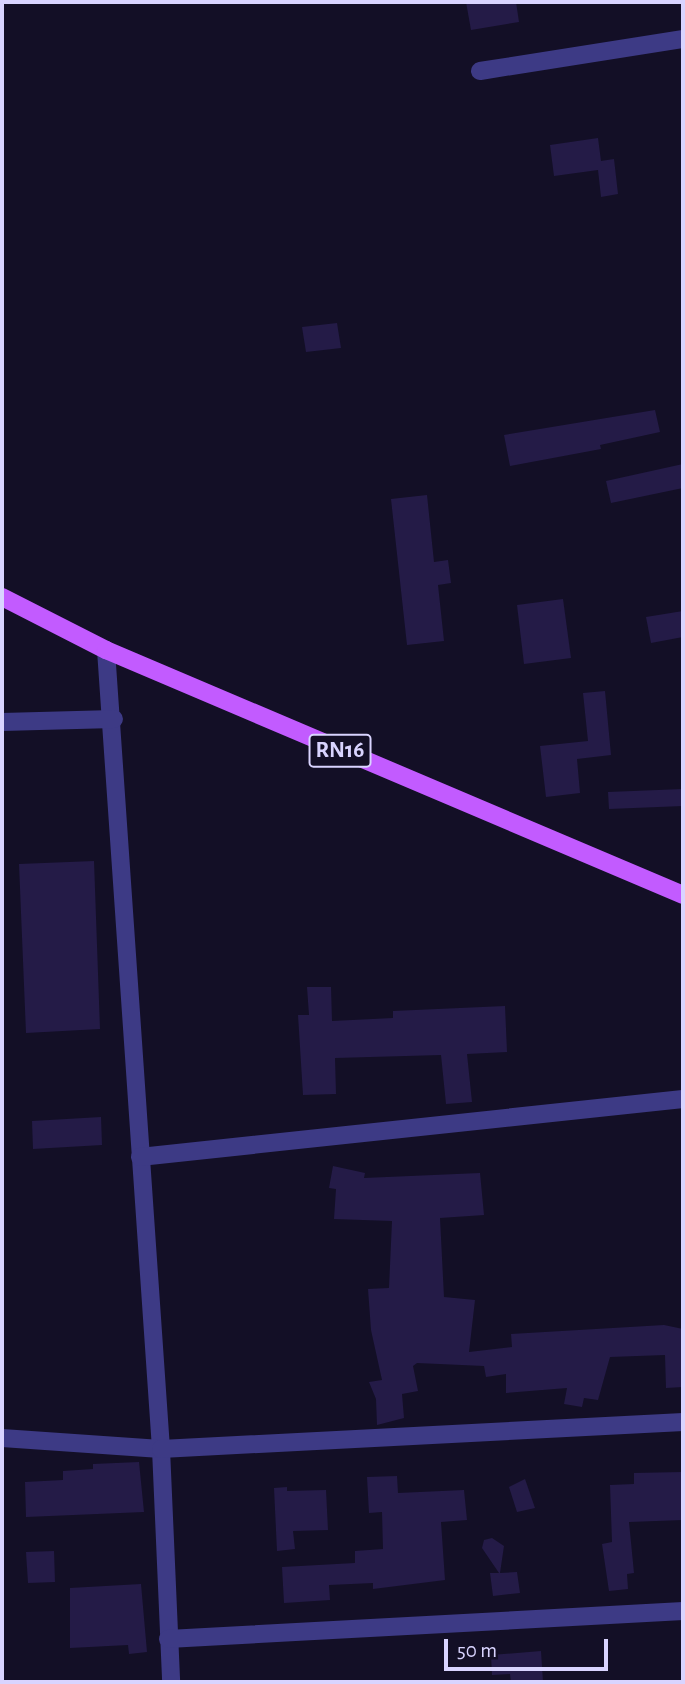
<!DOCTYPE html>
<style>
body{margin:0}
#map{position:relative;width:685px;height:1684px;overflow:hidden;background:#130f26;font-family:"Alegreya Sans",sans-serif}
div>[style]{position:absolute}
.building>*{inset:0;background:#241b47}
.minor>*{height:18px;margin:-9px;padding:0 9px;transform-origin:9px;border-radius:9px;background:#3d3a85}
.major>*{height:18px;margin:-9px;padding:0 9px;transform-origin:9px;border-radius:9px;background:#c25bff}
span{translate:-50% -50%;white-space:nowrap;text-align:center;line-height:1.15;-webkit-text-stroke:7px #130f26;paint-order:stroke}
.shield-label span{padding:2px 5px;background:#130f26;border:2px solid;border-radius:5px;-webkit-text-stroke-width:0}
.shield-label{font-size:23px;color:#d9d4ff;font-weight:700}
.frame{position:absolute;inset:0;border:4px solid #d9d4ff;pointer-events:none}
.scale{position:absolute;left:444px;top:1639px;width:164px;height:32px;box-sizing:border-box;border:4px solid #d9d4ff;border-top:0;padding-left:9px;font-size:21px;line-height:24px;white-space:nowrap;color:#d9d4ff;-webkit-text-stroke:5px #130f26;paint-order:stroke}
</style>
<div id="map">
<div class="building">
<i style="clip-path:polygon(466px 2px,516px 2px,519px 22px,471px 30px)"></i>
<i style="clip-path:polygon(598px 138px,601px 161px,614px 159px,618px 194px,601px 197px,598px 170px,554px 176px,550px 145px)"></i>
<i style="clip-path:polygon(337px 323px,341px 348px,306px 352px,302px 327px)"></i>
<i style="clip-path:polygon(655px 410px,660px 432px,600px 445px,601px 449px,510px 466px,504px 435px)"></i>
<i style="clip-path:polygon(683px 464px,683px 488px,611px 503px,606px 481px)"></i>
<i style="clip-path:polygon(427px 495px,434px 562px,448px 560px,451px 583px,438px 585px,444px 641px,407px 645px,391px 499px)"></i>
<i style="clip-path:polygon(563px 599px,571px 658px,524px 664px,517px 605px)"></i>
<i style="clip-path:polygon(683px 611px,683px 637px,651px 643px,646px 617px)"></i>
<i style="clip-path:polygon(605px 691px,611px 755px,577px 759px,580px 793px,546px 797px,540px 746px,588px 741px,583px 693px)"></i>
<i style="clip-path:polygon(683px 789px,683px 806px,609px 809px,608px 792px)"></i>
<i style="clip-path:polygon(94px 861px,100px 1029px,26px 1033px,19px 864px)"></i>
<i style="clip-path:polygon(307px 987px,331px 987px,332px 1021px,393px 1018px,393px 1011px,505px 1006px,507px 1052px,467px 1054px,472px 1102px,446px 1104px,441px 1055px,335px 1058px,336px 1094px,303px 1095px,298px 1015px,309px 1015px)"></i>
<i style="clip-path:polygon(101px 1117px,102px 1145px,33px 1149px,32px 1121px)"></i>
<i style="clip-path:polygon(333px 1166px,365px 1173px,364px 1178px,480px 1173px,484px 1215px,440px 1218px,444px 1297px,475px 1300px,469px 1352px,512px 1347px,511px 1334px,664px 1325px,683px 1329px,683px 1387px,666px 1388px,665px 1355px,610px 1357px,598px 1400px,584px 1398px,582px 1407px,564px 1404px,567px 1388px,506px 1393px,506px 1374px,486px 1377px,484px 1366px,417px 1363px,413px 1366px,418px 1391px,402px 1394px,404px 1418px,377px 1425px,376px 1399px,369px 1382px,382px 1380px,371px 1330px,368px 1289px,389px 1288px,392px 1221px,334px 1219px,336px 1189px,329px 1188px)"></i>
<i style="clip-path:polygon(139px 1462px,144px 1512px,26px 1517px,25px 1482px,63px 1480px,63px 1471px,93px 1469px,93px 1464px)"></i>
<i style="clip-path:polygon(683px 1472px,683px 1520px,629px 1522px,634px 1573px,627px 1574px,628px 1589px,609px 1591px,602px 1544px,612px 1542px,610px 1485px,634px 1484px,634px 1473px)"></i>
<i style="clip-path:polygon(397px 1476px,398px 1493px,464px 1490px,467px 1520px,441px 1522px,445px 1580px,373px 1589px,373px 1583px,329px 1585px,330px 1600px,284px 1603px,282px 1567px,355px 1563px,355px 1551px,383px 1549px,382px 1512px,369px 1513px,367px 1477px)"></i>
<i style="clip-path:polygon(525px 1479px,535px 1508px,517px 1512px,509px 1487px)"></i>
<i style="clip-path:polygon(287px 1487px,287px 1491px,326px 1490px,328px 1530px,293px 1531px,295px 1549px,277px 1551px,274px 1488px)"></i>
<i style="clip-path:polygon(492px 1538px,504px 1546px,500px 1573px,517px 1572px,520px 1593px,493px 1596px,490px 1573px,499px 1573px,482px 1548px,484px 1540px)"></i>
<i style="clip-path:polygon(54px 1551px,55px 1582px,28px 1583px,26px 1552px)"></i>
<i style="clip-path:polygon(141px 1584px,147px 1652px,129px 1654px,128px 1645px,70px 1648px,70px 1588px)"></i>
<i style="clip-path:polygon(541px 1651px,543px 1682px,511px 1682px,510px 1674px,492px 1675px,491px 1655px)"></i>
</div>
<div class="minor">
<i style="left:480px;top:71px;width:206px;rotate:-9deg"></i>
<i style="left:106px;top:650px;width:801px;rotate:86.06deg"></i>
<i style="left:161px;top:1449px;width:233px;rotate:87.5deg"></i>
<i style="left:2px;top:722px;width:112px;rotate:-1.5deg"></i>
<i style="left:140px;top:1157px;width:546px;rotate:-6.1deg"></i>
<i style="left:2px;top:1438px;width:159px;rotate:4deg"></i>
<i style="left:161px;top:1449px;width:523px;rotate:-2.96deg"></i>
<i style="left:168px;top:1639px;width:516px;rotate:-3.11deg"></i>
</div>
<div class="major">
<i style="left:2px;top:597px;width:117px;rotate:27deg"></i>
<i style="left:106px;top:650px;width:627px;rotate:23.01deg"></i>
</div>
<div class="shield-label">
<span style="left:340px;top:751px">RN16</span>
</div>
<div class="frame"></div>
<div class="scale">50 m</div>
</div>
